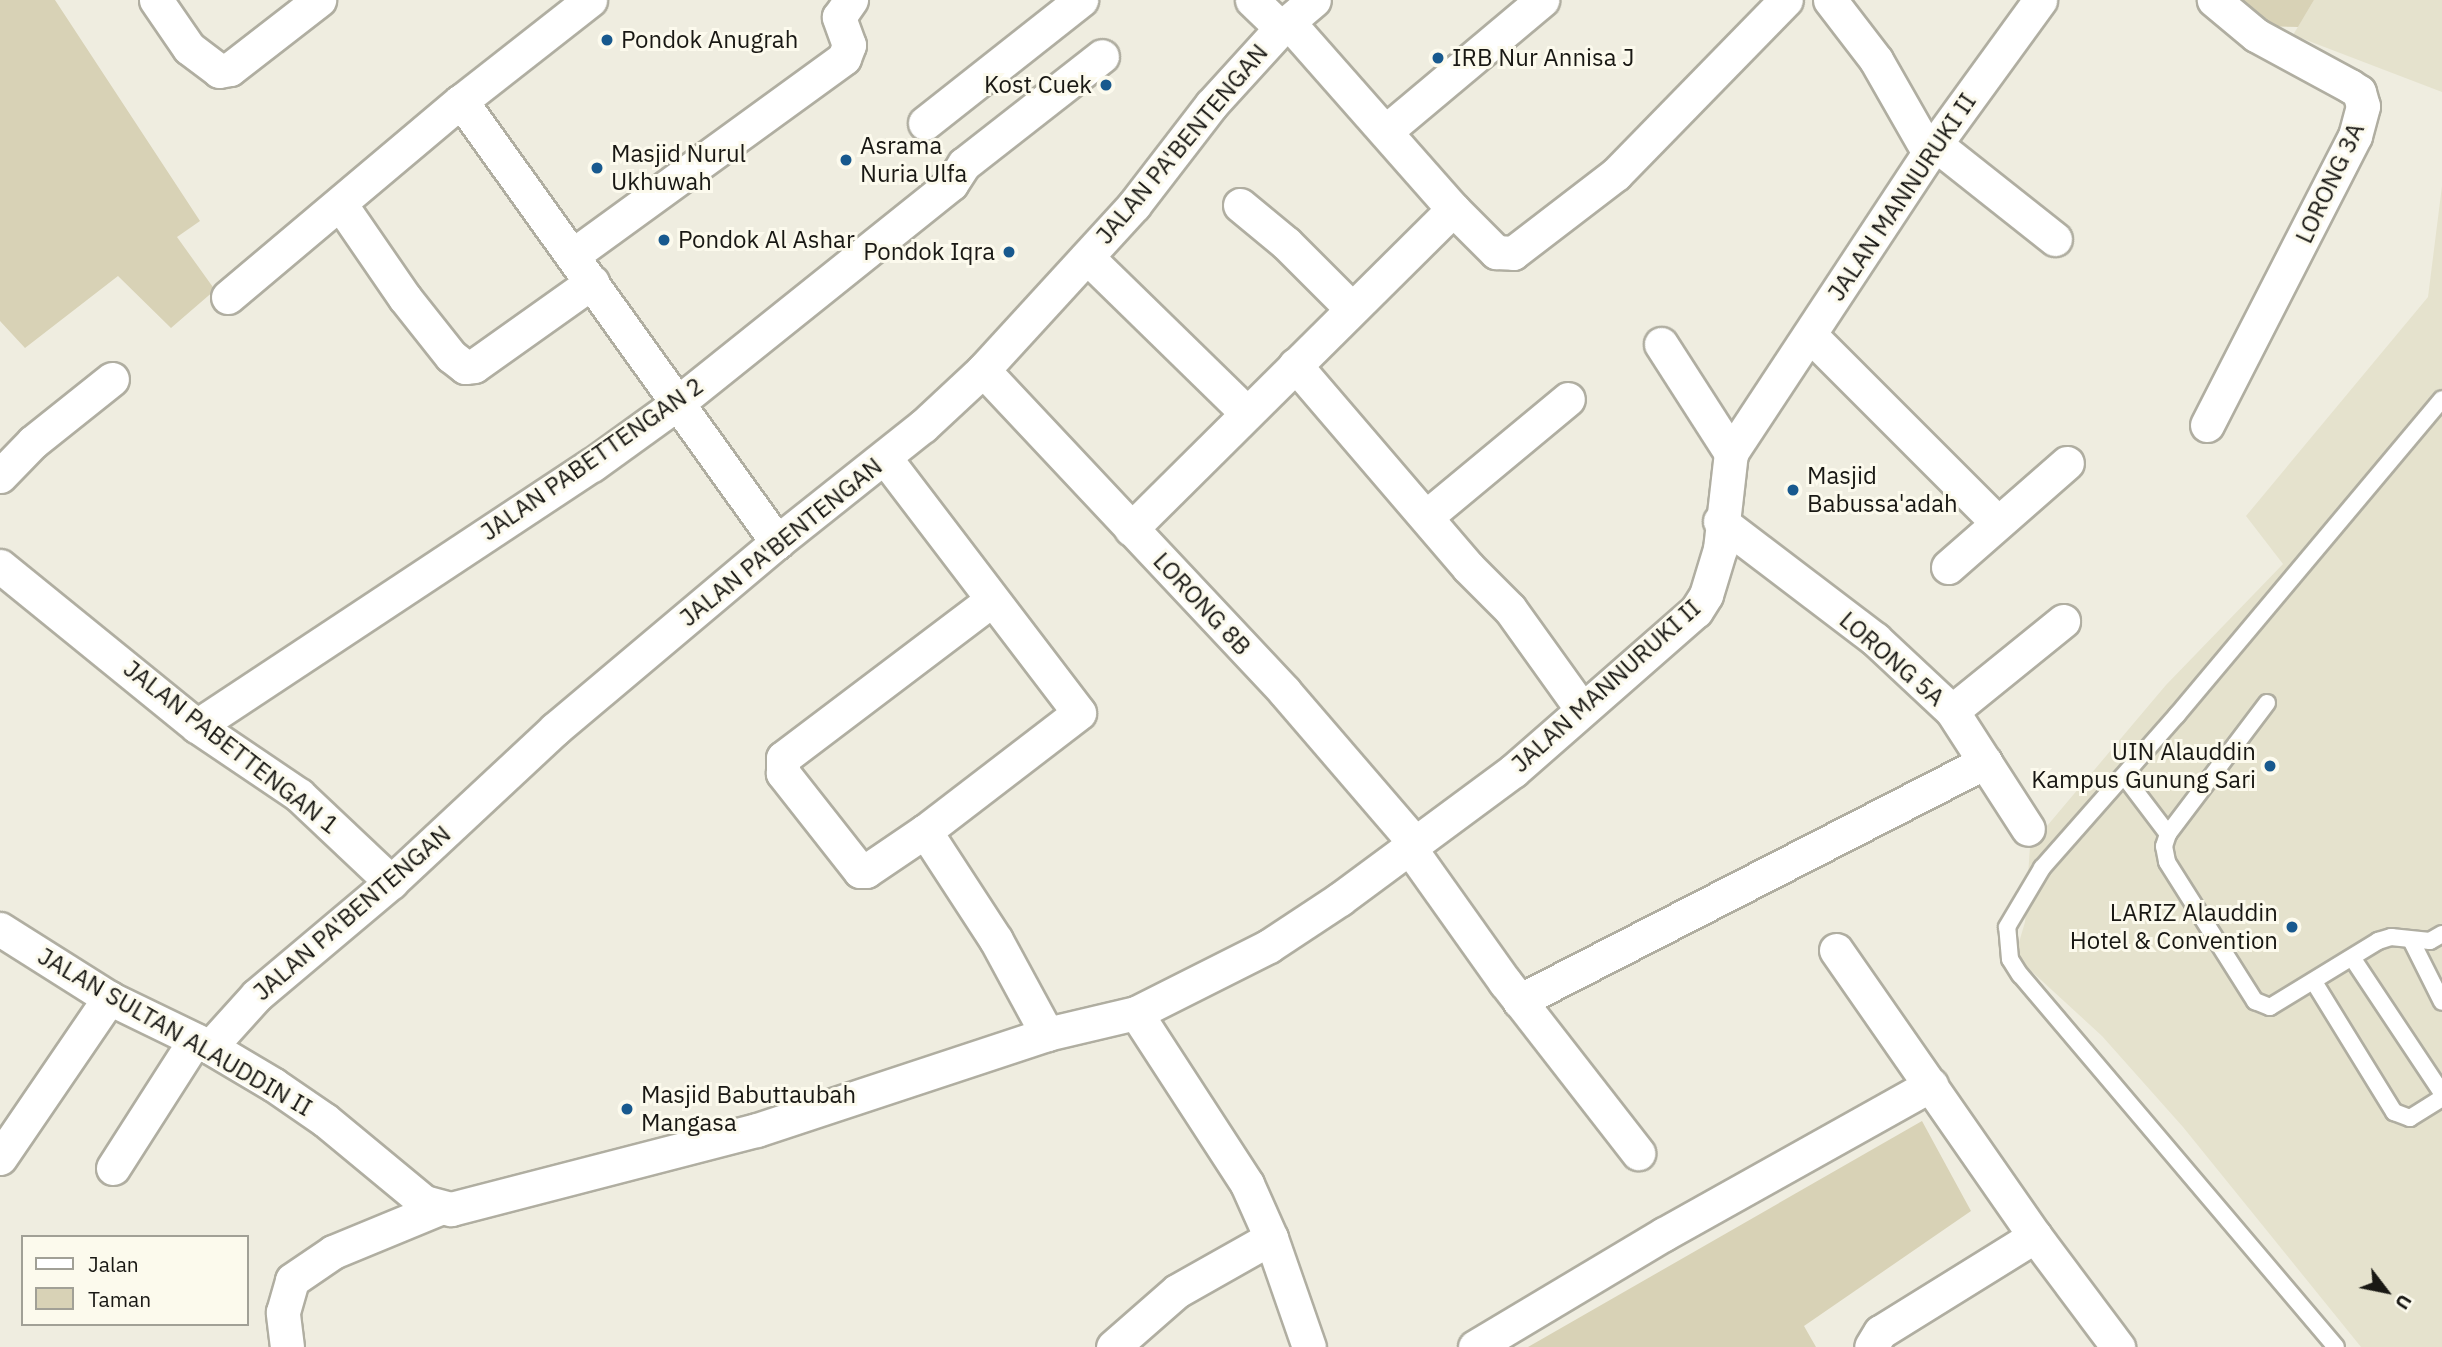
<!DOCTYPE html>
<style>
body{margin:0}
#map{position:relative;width:2442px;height:1347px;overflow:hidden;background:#efede0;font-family:"IBM Plex Sans",sans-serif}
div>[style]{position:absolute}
.built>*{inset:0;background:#e5e2cd}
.green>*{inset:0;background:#d8d2b6}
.roads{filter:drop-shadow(2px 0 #b0aea1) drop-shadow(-2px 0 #b0aea1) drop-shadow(0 2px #b0aea1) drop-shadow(0 -2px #b0aea1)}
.service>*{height:16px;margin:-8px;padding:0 8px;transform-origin:8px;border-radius:8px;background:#fff}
.minor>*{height:33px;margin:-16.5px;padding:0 16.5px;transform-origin:16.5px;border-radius:16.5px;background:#fff}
.dots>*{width:19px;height:19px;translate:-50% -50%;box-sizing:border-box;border:4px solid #fcfaed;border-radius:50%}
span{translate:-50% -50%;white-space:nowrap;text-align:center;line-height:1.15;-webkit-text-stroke:6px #fcfaed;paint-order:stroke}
.poi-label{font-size:24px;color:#191814}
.left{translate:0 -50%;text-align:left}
.right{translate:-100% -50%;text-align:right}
.street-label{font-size:24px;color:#191814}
.legend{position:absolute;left:21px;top:1235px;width:228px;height:91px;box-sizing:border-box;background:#fcfaed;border:2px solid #a1a096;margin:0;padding:9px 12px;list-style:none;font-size:21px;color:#191814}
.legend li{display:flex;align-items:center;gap:14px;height:35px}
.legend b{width:35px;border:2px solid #a1a096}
.north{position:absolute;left:2351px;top:1256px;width:70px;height:70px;-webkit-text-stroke:5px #fcfaed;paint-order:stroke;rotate:122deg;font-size:19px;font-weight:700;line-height:28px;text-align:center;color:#191814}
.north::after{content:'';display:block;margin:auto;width:24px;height:32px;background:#191814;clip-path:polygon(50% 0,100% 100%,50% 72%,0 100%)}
</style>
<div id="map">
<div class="built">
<i style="clip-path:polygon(2314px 0,2442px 0,2442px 92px,2293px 35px)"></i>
<i style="clip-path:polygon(2442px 186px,2442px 1347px,2361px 1347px,2183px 1127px,2102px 1036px,2015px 956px,2025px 922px,2030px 846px,2166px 685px,2283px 564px,2246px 516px,2428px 297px)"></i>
</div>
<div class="green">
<i style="clip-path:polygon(0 0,55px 0,200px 221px,177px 237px,215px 290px,171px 328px,118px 276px,25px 348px,0 321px)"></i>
<i style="clip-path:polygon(2229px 0,2314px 0,2298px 27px,2258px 26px)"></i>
<i style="clip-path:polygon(1922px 1121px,1971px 1211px,1804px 1326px,1816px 1347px,1528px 1347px)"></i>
</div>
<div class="roads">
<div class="service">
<i style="left:2267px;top:703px;width:164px;rotate:127.1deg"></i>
<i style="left:2168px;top:834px;width:13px;rotate:108deg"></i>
<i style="left:2164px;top:846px;width:16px;rotate:79deg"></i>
<i style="left:2167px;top:862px;width:165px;rotate:57.7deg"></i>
<i style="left:2255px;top:1001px;width:16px;rotate:22deg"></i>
<i style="left:2270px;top:1007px;width:127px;rotate:-31.4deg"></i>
<i style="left:2378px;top:941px;width:14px;rotate:-17deg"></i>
<i style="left:2391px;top:937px;width:39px;rotate:6deg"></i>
<i style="left:2430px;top:941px;width:14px;rotate:-30deg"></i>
<i style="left:2124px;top:776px;width:73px;rotate:52.8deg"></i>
<i style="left:2411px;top:940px;width:69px;rotate:63.4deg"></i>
<i style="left:2353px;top:959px;width:161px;rotate:56.4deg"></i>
<i style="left:2314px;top:982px;width:153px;rotate:58.4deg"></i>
<i style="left:2394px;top:1112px;width:17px;rotate:21deg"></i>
<i style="left:2410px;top:1118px;width:38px;rotate:-32deg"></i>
<i style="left:2336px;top:1347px;width:488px;rotate:-130.3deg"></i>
<i style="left:2020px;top:975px;width:19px;rotate:-122deg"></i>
<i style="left:2010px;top:959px;width:32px;rotate:-95deg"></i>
<i style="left:2007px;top:927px;width:69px;rotate:-59.3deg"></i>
<i style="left:2042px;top:868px;width:204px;rotate:-48.6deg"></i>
<i style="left:2177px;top:715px;width:412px;rotate:-50deg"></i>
</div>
<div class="minor">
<i style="left:156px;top:0;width:58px;rotate:55.5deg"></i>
<i style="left:189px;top:48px;width:38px;rotate:37deg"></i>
<i style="left:219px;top:71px;width:11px;rotate:-10deg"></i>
<i style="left:230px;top:69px;width:113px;rotate:-37.8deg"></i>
<i style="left:590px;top:0;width:164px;rotate:141.9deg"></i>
<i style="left:461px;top:101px;width:543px;rotate:54.38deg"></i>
<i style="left:1252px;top:0;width:40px;rotate:44deg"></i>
<i style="left:1830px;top:0;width:76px;rotate:52.5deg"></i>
<i style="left:1876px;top:60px;width:107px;rotate:60.3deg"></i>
<i style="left:925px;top:123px;width:199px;rotate:-38.3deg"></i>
<i style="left:1386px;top:131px;width:204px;rotate:-40deg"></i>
<i style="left:1935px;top:144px;width:153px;rotate:38.4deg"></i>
<i style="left:341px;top:205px;width:113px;rotate:55.5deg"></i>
<i style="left:405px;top:298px;width:74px;rotate:51.6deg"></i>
<i style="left:451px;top:356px;width:18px;rotate:38deg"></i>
<i style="left:465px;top:367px;width:9px;rotate:-6deg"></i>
<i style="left:474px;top:366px;width:145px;rotate:-35.4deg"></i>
<i style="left:1240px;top:205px;width:60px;rotate:39.6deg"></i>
<i style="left:1286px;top:243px;width:93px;rotate:45deg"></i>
<i style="left:1453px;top:209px;width:61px;rotate:45deg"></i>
<i style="left:1496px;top:252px;width:17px;rotate:3deg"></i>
<i style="left:1513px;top:253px;width:130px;rotate:-37.5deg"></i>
<i style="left:1616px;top:174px;width:243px;rotate:-45.7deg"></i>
<i style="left:573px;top:255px;width:335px;rotate:-36deg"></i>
<i style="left:844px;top:58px;width:14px;rotate:-69deg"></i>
<i style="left:849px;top:45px;width:30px;rotate:-110deg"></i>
<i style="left:839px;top:17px;width:21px;rotate:-55deg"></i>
<i style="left:1087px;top:257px;width:222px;rotate:44.3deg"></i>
<i style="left:228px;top:297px;width:304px;rotate:-40.1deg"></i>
<i style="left:1810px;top:335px;width:263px;rotate:45deg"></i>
<i style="left:1661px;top:344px;width:130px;rotate:57.3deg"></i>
<i style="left:1295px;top:365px;width:266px;rotate:49.4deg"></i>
<i style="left:1468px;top:567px;width:59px;rotate:45deg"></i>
<i style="left:1510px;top:609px;width:122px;rotate:54.4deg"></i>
<i style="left:983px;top:370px;width:441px;rotate:46.8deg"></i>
<i style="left:1285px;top:692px;width:199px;rotate:49.3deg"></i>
<i style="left:2207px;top:425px;width:325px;rotate:-62.9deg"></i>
<i style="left:2355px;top:136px;width:31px;rotate:-75deg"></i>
<i style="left:2363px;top:106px;width:15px;rotate:-106deg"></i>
<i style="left:2359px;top:92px;width:11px;rotate:-146deg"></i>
<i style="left:2350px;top:86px;width:107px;rotate:-151.5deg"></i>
<i style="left:2256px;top:35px;width:55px;rotate:-140.2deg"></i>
<i style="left:885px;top:458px;width:320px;rotate:52.7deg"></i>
<i style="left:1079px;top:713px;width:194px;rotate:142.5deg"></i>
<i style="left:925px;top:831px;width:71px;rotate:145.9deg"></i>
<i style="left:866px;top:871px;width:6px;rotate:180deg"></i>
<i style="left:860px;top:871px;width:125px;rotate:-128.2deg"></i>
<i style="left:783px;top:773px;width:15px;rotate:-90deg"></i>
<i style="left:783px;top:758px;width:262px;rotate:-37.1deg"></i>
<i style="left:0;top:476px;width:47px;rotate:-45.9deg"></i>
<i style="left:33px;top:442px;width:101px;rotate:-38.6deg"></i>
<i style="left:1427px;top:516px;width:183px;rotate:-39.7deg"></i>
<i style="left:1720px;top:521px;width:195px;rotate:37.3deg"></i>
<i style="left:1875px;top:639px;width:105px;rotate:43.1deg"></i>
<i style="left:1952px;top:711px;width:140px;rotate:57.2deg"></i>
<i style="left:1131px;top:529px;width:454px;rotate:-44.8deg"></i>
<i style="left:1453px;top:209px;width:249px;rotate:-131.4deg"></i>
<i style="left:0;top:566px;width:254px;rotate:39.1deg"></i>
<i style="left:197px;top:726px;width:123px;rotate:34.1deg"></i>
<i style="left:299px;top:795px;width:127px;rotate:43.4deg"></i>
<i style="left:1948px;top:567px;width:158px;rotate:-41.2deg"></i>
<i style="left:1952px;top:711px;width:143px;rotate:-39deg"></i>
<i style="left:197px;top:726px;width:473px;rotate:-33.5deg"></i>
<i style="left:592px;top:465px;width:102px;rotate:-35.9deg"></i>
<i style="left:675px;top:405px;width:354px;rotate:-38.7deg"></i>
<i style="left:951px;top:184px;width:24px;rotate:-57deg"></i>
<i style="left:964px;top:164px;width:175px;rotate:-38deg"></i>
<i style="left:925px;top:831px;width:130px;rotate:56.9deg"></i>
<i style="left:996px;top:940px;width:107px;rotate:61.5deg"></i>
<i style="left:1409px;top:847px;width:166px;rotate:54.6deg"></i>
<i style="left:1505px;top:982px;width:217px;rotate:52.1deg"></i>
<i style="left:0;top:929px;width:129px;rotate:32.3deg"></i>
<i style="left:109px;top:998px;width:112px;rotate:25.9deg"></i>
<i style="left:210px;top:1047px;width:74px;rotate:30.7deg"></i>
<i style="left:274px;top:1085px;width:62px;rotate:34.5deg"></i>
<i style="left:325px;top:1120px;width:129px;rotate:39.6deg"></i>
<i style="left:424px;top:1202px;width:28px;rotate:15deg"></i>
<i style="left:451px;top:1209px;width:316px;rotate:-14.5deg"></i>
<i style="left:757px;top:1130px;width:305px;rotate:-18.3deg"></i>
<i style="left:1047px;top:1034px;width:91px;rotate:-13.3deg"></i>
<i style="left:1136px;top:1013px;width:204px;rotate:57deg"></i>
<i style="left:1247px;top:1184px;width:59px;rotate:66deg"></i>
<i style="left:1271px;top:1238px;width:115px;rotate:70.8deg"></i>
<i style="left:1836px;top:950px;width:348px;rotate:55.2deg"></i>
<i style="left:2035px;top:1236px;width:182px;rotate:148.2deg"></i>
<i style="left:1880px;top:1332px;width:17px;rotate:121deg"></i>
<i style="left:1519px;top:1001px;width:524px;rotate:-27.15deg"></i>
<i style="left:1136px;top:1013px;width:149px;rotate:-26.7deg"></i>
<i style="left:1269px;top:946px;width:85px;rotate:-33.5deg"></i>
<i style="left:1340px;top:899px;width:215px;rotate:-36.5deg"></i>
<i style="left:1513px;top:771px;width:243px;rotate:-41.2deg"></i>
<i style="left:1696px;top:611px;width:19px;rotate:-58deg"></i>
<i style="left:1706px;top:595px;width:48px;rotate:-73.1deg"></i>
<i style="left:1720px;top:549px;width:97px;rotate:-83.5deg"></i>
<i style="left:1731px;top:453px;width:359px;rotate:-56.6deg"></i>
<i style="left:1929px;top:153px;width:189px;rotate:-54deg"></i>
<i style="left:210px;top:1047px;width:70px;rotate:-47.9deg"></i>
<i style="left:257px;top:995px;width:175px;rotate:-40.1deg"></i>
<i style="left:391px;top:882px;width:224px;rotate:-43deg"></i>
<i style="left:555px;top:729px;width:290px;rotate:-40.1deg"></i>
<i style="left:777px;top:542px;width:186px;rotate:-38.5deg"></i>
<i style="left:923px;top:426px;width:82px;rotate:-43deg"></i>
<i style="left:983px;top:370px;width:224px;rotate:-47.5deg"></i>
<i style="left:1134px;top:205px;width:126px;rotate:-52.4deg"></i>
<i style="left:1211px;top:105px;width:104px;rotate:-47.7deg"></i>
<i style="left:1281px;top:28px;width:43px;rotate:-40.3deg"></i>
<i style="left:0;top:1158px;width:194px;rotate:-55.7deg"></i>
<i style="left:113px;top:1168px;width:152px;rotate:-57.4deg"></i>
<i style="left:2035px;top:1236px;width:139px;rotate:53.2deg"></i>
<i style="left:287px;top:1347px;width:35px;rotate:-97deg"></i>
<i style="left:283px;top:1312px;width:33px;rotate:-74deg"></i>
<i style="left:292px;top:1280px;width:50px;rotate:-34.3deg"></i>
<i style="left:333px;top:1252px;width:116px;rotate:-22.4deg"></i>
<i style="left:1113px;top:1347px;width:85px;rotate:-41.2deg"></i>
<i style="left:1177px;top:1291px;width:108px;rotate:-29.4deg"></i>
<i style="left:1475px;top:1347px;width:220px;rotate:-30.9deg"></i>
<i style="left:1664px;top:1234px;width:306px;rotate:-29.2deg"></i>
</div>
</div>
<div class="dots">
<i style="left:607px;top:40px;background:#18598e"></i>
<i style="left:1438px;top:58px;background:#18598e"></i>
<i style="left:1106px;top:85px;background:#18598e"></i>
<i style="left:846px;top:160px;background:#18598e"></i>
<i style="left:597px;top:168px;background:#18598e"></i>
<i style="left:664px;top:240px;background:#18598e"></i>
<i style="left:1009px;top:252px;background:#18598e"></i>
<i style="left:1793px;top:490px;background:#18598e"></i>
<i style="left:2270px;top:766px;background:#18598e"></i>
<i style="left:2292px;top:927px;background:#18598e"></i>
<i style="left:627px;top:1109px;background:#18598e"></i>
</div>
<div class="poi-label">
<span class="left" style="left:621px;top:40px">Pondok Anugrah</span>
<span class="left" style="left:1452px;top:58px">IRB Nur Annisa J</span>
<span class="right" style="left:1092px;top:85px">Kost Cuek</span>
<span class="left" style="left:860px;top:160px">Asrama<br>Nuria Ulfa</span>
<span class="left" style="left:611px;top:168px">Masjid Nurul<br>Ukhuwah</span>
<span class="left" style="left:678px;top:240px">Pondok Al Ashar</span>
<span class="right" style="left:995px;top:252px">Pondok Iqra</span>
<span class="left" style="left:1807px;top:490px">Masjid<br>Babussa'adah</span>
<span class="right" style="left:2256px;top:766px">UIN Alauddin<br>Kampus Gunung Sari</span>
<span class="right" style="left:2278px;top:927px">LARIZ Alauddin<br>Hotel &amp; Convention</span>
<span class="left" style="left:641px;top:1109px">Masjid Babuttaubah<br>Mangasa</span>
</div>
<div class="street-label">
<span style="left:1182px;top:144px;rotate:-50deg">JALAN PA'BENTENGAN</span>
<span style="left:2330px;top:183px;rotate:-65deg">LORONG 3A</span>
<span style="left:1902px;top:197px;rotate:-56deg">JALAN MANNURUKI II</span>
<span style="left:592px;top:459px;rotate:-35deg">JALAN PABETTENGAN 2</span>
<span style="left:781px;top:542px;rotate:-39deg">JALAN PA'BENTENGAN</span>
<span style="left:1202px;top:604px;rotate:47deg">LORONG 8B</span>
<span style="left:1892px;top:659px;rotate:41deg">LORONG 5A</span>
<span style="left:1606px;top:686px;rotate:-42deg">JALAN MANNURUKI II</span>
<span style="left:231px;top:747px;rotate:38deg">JALAN PABETTENGAN 1</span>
<span style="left:352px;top:913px;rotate:-41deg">JALAN PA'BENTENGAN</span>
<span style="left:175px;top:1032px;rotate:30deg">JALAN SULTAN ALAUDDIN II</span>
</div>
<ul class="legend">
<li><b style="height:9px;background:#fff"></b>Jalan</li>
<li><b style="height:19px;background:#d8d2b6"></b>Taman</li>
</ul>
<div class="north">U</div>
</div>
